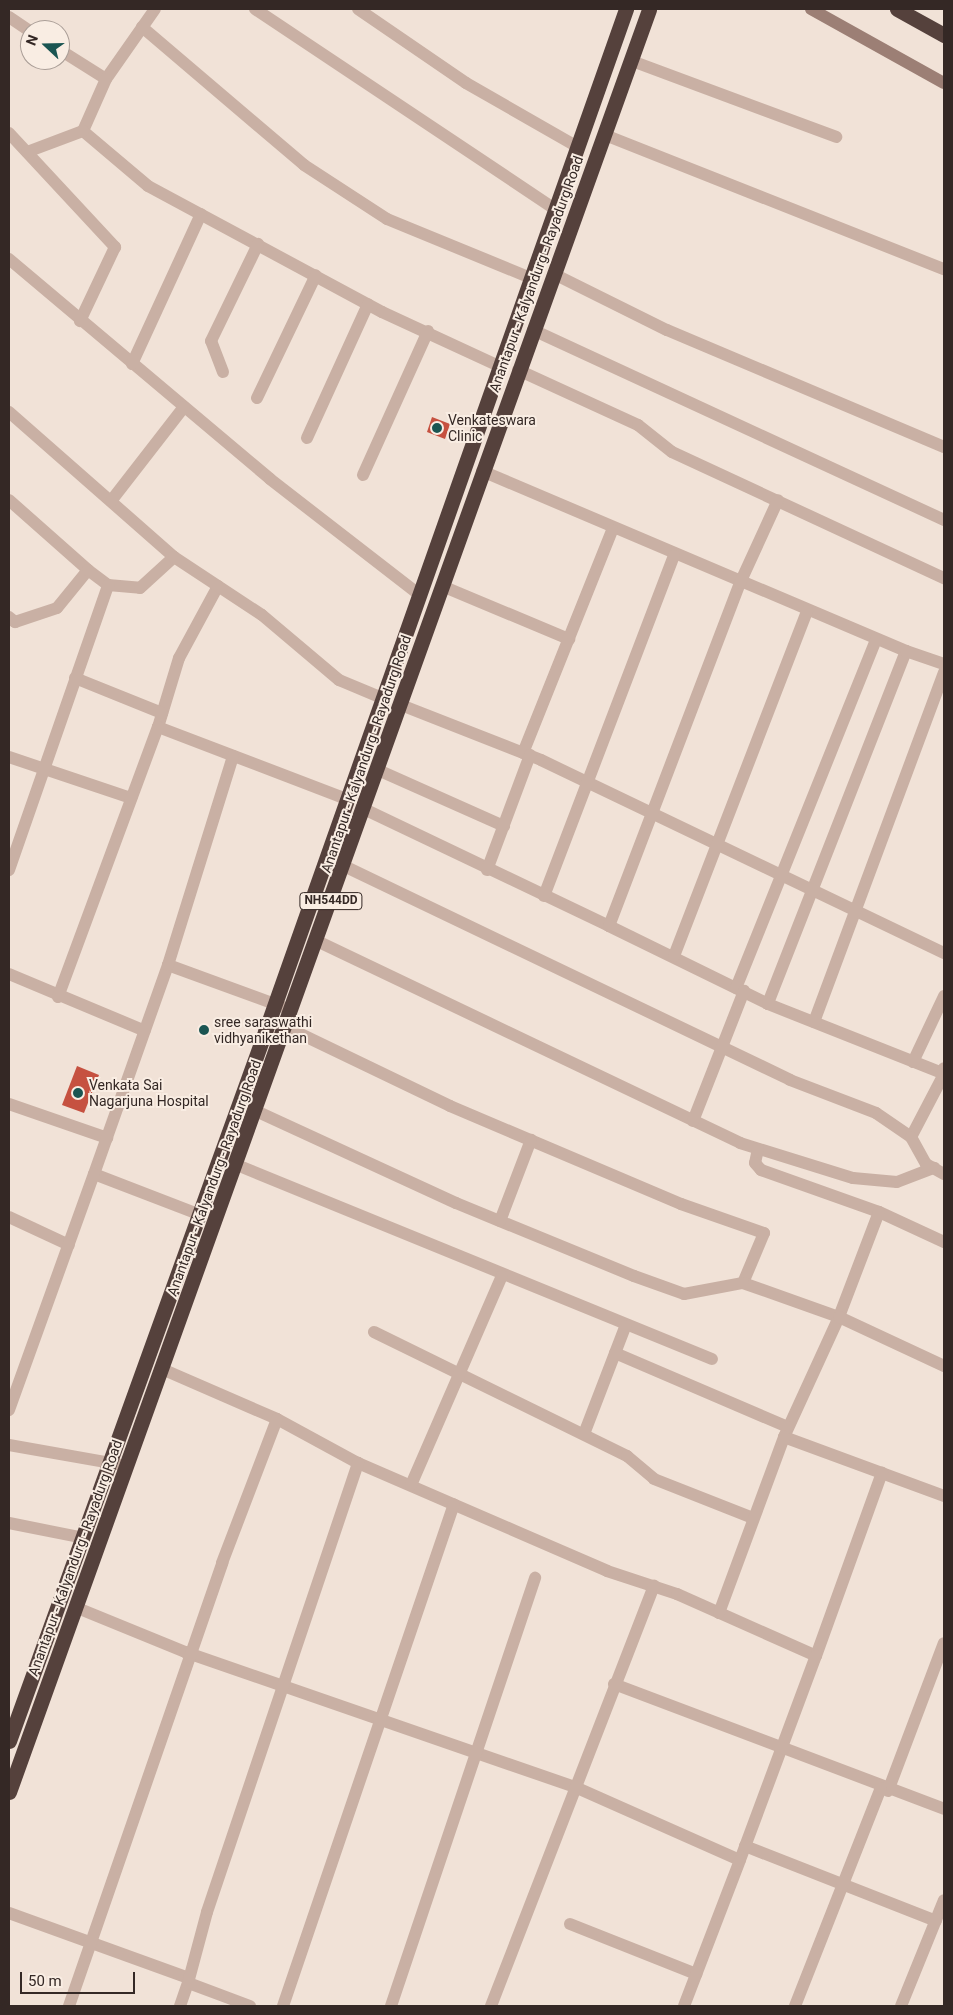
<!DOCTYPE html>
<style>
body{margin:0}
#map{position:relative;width:953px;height:2015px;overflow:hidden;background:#f1e2d7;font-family:Roboto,sans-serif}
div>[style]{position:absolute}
.building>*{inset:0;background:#c65140}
.street>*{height:12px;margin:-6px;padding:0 6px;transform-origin:6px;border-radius:6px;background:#c9b0a4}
.secondary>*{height:12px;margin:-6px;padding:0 6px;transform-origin:6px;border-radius:6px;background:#9c7f75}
.highway>*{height:15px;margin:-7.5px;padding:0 7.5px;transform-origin:7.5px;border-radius:7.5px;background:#55413c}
.dots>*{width:14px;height:14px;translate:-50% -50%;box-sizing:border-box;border:2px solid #f9ede3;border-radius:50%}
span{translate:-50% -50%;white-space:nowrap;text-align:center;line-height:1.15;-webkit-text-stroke:4px #f9ede3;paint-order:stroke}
.shield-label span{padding:1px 4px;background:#f9ede3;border:1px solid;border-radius:4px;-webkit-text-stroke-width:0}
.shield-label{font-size:12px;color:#342825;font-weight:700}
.street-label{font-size:14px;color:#342825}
.poi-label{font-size:14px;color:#342825}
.left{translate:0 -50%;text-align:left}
.frame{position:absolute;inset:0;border:10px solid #342825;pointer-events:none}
.north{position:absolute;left:20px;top:20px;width:50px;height:50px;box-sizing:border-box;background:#f9ede3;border:1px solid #aa9e97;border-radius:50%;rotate:291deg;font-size:14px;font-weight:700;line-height:20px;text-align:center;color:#342825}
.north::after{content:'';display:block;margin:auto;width:18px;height:22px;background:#1b5552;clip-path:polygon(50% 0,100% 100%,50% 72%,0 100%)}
.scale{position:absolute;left:20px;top:1972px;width:115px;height:22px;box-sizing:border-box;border:2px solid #342825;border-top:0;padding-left:6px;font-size:15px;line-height:18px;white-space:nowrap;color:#342825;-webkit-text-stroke:4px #f9ede3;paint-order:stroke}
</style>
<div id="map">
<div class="building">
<i style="clip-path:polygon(432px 417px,450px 424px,445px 439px,427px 432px)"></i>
<i style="clip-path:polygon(77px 1066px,99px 1075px,84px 1113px,62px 1105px)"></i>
</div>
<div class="street">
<i style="left:255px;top:9px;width:358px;rotate:33.7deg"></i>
<i style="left:358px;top:9px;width:131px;rotate:34.4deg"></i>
<i style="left:466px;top:83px;width:127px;rotate:29.8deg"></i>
<i style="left:9px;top:17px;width:25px;rotate:34deg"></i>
<i style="left:142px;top:27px;width:213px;rotate:40.4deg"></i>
<i style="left:304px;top:165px;width:99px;rotate:33deg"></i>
<i style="left:387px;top:219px;width:156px;rotate:22.3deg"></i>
<i style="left:60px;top:50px;width:54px;rotate:32.2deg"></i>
<i style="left:106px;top:79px;width:85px;rotate:-55deg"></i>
<i style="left:632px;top:61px;width:218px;rotate:20.4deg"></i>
<i style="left:106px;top:79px;width:57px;rotate:113.9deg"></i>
<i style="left:83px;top:131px;width:85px;rotate:40.2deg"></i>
<i style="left:148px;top:186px;width:266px;rotate:28.3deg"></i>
<i style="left:382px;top:312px;width:129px;rotate:24.8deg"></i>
<i style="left:9px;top:133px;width:156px;rotate:47.1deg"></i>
<i style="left:115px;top:247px;width:82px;rotate:115.3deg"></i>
<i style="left:605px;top:135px;width:365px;rotate:21.6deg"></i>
<i style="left:27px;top:152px;width:60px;rotate:-20.6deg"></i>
<i style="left:9px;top:259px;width:341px;rotate:40.1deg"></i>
<i style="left:270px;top:479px;width:187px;rotate:37.8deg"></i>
<i style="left:554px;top:274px;width:126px;rotate:26.4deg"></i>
<i style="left:667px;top:330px;width:301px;rotate:22.9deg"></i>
<i style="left:533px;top:330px;width:453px;rotate:24.8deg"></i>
<i style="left:132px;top:364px;width:165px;rotate:-65.3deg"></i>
<i style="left:518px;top:370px;width:132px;rotate:24.6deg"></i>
<i style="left:638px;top:425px;width:43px;rotate:38.5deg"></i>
<i style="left:672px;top:452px;width:300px;rotate:24.9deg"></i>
<i style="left:223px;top:372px;width:33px;rotate:-111deg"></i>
<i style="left:211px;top:341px;width:108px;rotate:-64.1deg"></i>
<i style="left:257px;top:398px;width:136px;rotate:-64.4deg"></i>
<i style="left:9px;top:412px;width:220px;rotate:41.3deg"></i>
<i style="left:307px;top:438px;width:147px;rotate:-65.5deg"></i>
<i style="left:482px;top:471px;width:461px;rotate:23deg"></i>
<i style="left:906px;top:651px;width:379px;rotate:111.4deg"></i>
<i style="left:363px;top:475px;width:158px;rotate:-65.7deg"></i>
<i style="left:9px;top:500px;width:106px;rotate:41.5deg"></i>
<i style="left:111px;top:501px;width:119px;rotate:-52.2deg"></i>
<i style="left:218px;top:586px;width:82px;rotate:118.4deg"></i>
<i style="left:179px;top:658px;width:72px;rotate:106.9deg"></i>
<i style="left:158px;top:727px;width:202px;rotate:20.9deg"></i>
<i style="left:442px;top:586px;width:138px;rotate:22.7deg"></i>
<i style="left:9px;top:617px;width:8px;rotate:40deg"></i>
<i style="left:15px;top:622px;width:44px;rotate:-18.4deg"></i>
<i style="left:57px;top:608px;width:49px;rotate:-50.8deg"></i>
<i style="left:88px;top:570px;width:25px;rotate:37deg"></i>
<i style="left:108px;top:585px;width:32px;rotate:5deg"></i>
<i style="left:140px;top:588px;width:46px;rotate:-42.4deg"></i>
<i style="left:174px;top:557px;width:105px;rotate:33.4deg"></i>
<i style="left:262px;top:615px;width:101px;rotate:40.2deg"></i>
<i style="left:339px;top:680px;width:47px;rotate:22.7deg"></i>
<i style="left:906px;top:651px;width:40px;rotate:18.9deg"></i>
<i style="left:75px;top:678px;width:94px;rotate:21.9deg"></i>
<i style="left:401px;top:705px;width:150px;rotate:21.4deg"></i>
<i style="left:541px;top:760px;width:447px;rotate:25.6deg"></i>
<i style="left:523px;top:753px;width:240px;rotate:-68.2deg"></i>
<i style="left:9px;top:757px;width:129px;rotate:18.6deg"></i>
<i style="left:378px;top:770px;width:138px;rotate:24deg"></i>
<i style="left:364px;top:809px;width:272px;rotate:25.5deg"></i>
<i style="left:609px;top:926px;width:367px;rotate:-69.1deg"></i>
<i style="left:740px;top:583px;width:91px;rotate:-65.4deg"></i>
<i style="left:344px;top:866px;width:495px;rotate:25.6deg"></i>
<i style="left:790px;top:1080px;width:92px;rotate:21deg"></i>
<i style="left:876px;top:1113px;width:42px;rotate:34.4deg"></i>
<i style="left:9px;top:870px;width:302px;rotate:-70.8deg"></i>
<i style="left:487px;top:870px;width:123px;rotate:-69.5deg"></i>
<i style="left:544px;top:896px;width:364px;rotate:-69.1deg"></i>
<i style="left:609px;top:926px;width:177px;rotate:26.1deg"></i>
<i style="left:768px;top:1004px;width:187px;rotate:21.6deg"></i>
<i style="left:942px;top:1073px;width:5px;rotate:-68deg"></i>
<i style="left:317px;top:941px;width:469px;rotate:25.5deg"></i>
<i style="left:740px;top:1143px;width:118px;rotate:17.2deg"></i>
<i style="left:853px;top:1178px;width:44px;rotate:5.2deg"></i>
<i style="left:897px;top:1182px;width:40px;rotate:-21deg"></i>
<i style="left:674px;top:956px;width:370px;rotate:-68.9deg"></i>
<i style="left:168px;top:965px;width:122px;rotate:20.1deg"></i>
<i style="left:9px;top:974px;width:147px;rotate:22.7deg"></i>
<i style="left:736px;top:988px;width:376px;rotate:-68.1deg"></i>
<i style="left:58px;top:997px;width:288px;rotate:-69.7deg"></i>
<i style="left:814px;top:1022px;width:373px;rotate:-69.6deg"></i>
<i style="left:286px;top:1027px;width:182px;rotate:25.7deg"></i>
<i style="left:450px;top:1106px;width:251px;rotate:23deg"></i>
<i style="left:681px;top:1204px;width:88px;rotate:19.3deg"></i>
<i style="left:764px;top:1233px;width:54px;rotate:112.8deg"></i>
<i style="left:743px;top:1283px;width:102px;rotate:19.5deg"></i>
<i style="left:839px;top:1317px;width:132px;rotate:114.6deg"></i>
<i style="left:784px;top:1437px;width:171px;rotate:20.2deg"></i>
<i style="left:913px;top:1062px;width:73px;rotate:-64.8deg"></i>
<i style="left:944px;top:1074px;width:71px;rotate:117.6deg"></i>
<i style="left:911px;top:1137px;width:31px;rotate:61deg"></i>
<i style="left:926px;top:1164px;width:21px;rotate:29deg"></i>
<i style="left:9px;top:1104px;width:104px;rotate:19.1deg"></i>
<i style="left:256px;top:1111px;width:220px;rotate:24.7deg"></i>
<i style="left:456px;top:1203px;width:192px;rotate:22.3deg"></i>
<i style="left:634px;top:1276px;width:53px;rotate:19.8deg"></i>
<i style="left:684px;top:1294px;width:60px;rotate:-10.6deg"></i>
<i style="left:693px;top:1121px;width:140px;rotate:-68.6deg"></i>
<i style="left:758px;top:1149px;width:14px;rotate:102deg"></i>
<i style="left:755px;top:1163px;width:9px;rotate:49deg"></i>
<i style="left:761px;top:1170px;width:125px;rotate:19.6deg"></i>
<i style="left:237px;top:1165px;width:513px;rotate:22.22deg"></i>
<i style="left:198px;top:1214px;width:111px;rotate:-159deg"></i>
<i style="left:94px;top:1174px;width:222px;rotate:-70.5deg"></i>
<i style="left:168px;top:965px;width:219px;rotate:-72.7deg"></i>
<i style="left:9px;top:1217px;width:66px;rotate:25deg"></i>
<i style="left:500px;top:1221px;width:87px;rotate:-69.1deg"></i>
<i style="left:944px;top:1242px;width:72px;rotate:-155.2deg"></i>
<i style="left:879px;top:1212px;width:112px;rotate:110.9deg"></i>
<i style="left:839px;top:1317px;width:116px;rotate:25deg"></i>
<i style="left:374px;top:1332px;width:282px;rotate:26.1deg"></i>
<i style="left:627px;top:1456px;width:35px;rotate:40deg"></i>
<i style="left:654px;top:1479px;width:106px;rotate:21.5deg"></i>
<i style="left:615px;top:1353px;width:188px;rotate:23.2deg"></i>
<i style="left:162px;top:1369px;width:125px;rotate:23.5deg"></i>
<i style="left:277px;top:1419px;width:92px;rotate:28.5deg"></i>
<i style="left:358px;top:1463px;width:271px;rotate:23.4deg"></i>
<i style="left:607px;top:1571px;width:74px;rotate:18.2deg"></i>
<i style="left:677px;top:1594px;width:152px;rotate:24deg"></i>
<i style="left:816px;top:1656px;width:195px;rotate:-70.2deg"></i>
<i style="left:9px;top:1410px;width:251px;rotate:-70.2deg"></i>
<i style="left:584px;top:1434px;width:115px;rotate:-69deg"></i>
<i style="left:9px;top:1445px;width:110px;rotate:10deg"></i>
<i style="left:411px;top:1485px;width:228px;rotate:-66.5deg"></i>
<i style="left:9px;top:1523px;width:71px;rotate:11.3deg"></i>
<i style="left:75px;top:1607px;width:119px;rotate:22.2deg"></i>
<i style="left:185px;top:1652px;width:413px;rotate:19.1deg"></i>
<i style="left:575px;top:1787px;width:180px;rotate:23.9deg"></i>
<i style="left:740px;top:1860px;width:218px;rotate:-69.6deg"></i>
<i style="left:719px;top:1613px;width:188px;rotate:-69.7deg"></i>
<i style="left:614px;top:1684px;width:353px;rotate:20.7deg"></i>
<i style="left:888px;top:1791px;width:158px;rotate:-69.3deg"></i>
<i style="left:745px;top:1846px;width:205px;rotate:21.4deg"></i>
<i style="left:9px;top:1913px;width:191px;rotate:19.9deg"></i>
<i style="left:570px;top:1924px;width:136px;rotate:21.6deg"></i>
<i style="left:69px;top:2006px;width:469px;rotate:-70.9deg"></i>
<i style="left:222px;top:1563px;width:154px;rotate:-69.1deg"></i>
<i style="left:180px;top:2006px;width:24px;rotate:-71deg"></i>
<i style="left:250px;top:2006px;width:66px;rotate:-159.6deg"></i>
<i style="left:188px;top:1983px;width:73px;rotate:-75deg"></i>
<i style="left:207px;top:1912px;width:474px;rotate:-71.4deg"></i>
<i style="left:283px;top:2006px;width:530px;rotate:-71.19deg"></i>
<i style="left:391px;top:2006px;width:452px;rotate:-71.4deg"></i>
<i style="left:491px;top:2006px;width:451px;rotate:-68.8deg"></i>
<i style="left:684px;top:2006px;width:156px;rotate:-69deg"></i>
<i style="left:795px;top:2006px;width:234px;rotate:-68.5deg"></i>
<i style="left:901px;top:2006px;width:114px;rotate:-67.9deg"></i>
</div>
<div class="secondary">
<i style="left:811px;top:9px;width:152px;rotate:29.1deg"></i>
</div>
<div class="highway">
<i style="left:897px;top:9px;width:54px;rotate:29deg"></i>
<i style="left:9px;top:1741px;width:754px;rotate:-70.15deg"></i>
<i style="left:265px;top:1032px;width:1085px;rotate:-70.56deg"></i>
<i style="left:9px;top:1792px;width:1894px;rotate:-70.25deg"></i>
</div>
<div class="dots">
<i style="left:437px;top:428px;background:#1b5552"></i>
<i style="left:204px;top:1030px;background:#1b5552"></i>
<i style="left:78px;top:1093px;background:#1b5552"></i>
</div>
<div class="shield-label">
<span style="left:331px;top:901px">NH544DD</span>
</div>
<div class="street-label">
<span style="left:536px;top:274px;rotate:-70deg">Anantapur - Kalyandurg - Rayadurg Road</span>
<span style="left:366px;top:754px;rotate:-71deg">Anantapur - Kalyandurg - Rayadurg Road</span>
<span style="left:214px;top:1178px;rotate:-70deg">Anantapur - Kalyandurg - Rayadurg Road</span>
<span style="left:75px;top:1558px;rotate:-70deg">Anantapur - Kalyandurg - Rayadurg Road</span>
</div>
<div class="poi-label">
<span class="left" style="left:448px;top:428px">Venkateswara<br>Clinic</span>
<span class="left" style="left:214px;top:1030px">sree saraswathi<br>vidhyanikethan</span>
<span class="left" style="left:89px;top:1093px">Venkata Sai<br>Nagarjuna Hospital</span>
</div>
<div class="frame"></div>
<div class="north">N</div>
<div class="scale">50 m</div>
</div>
